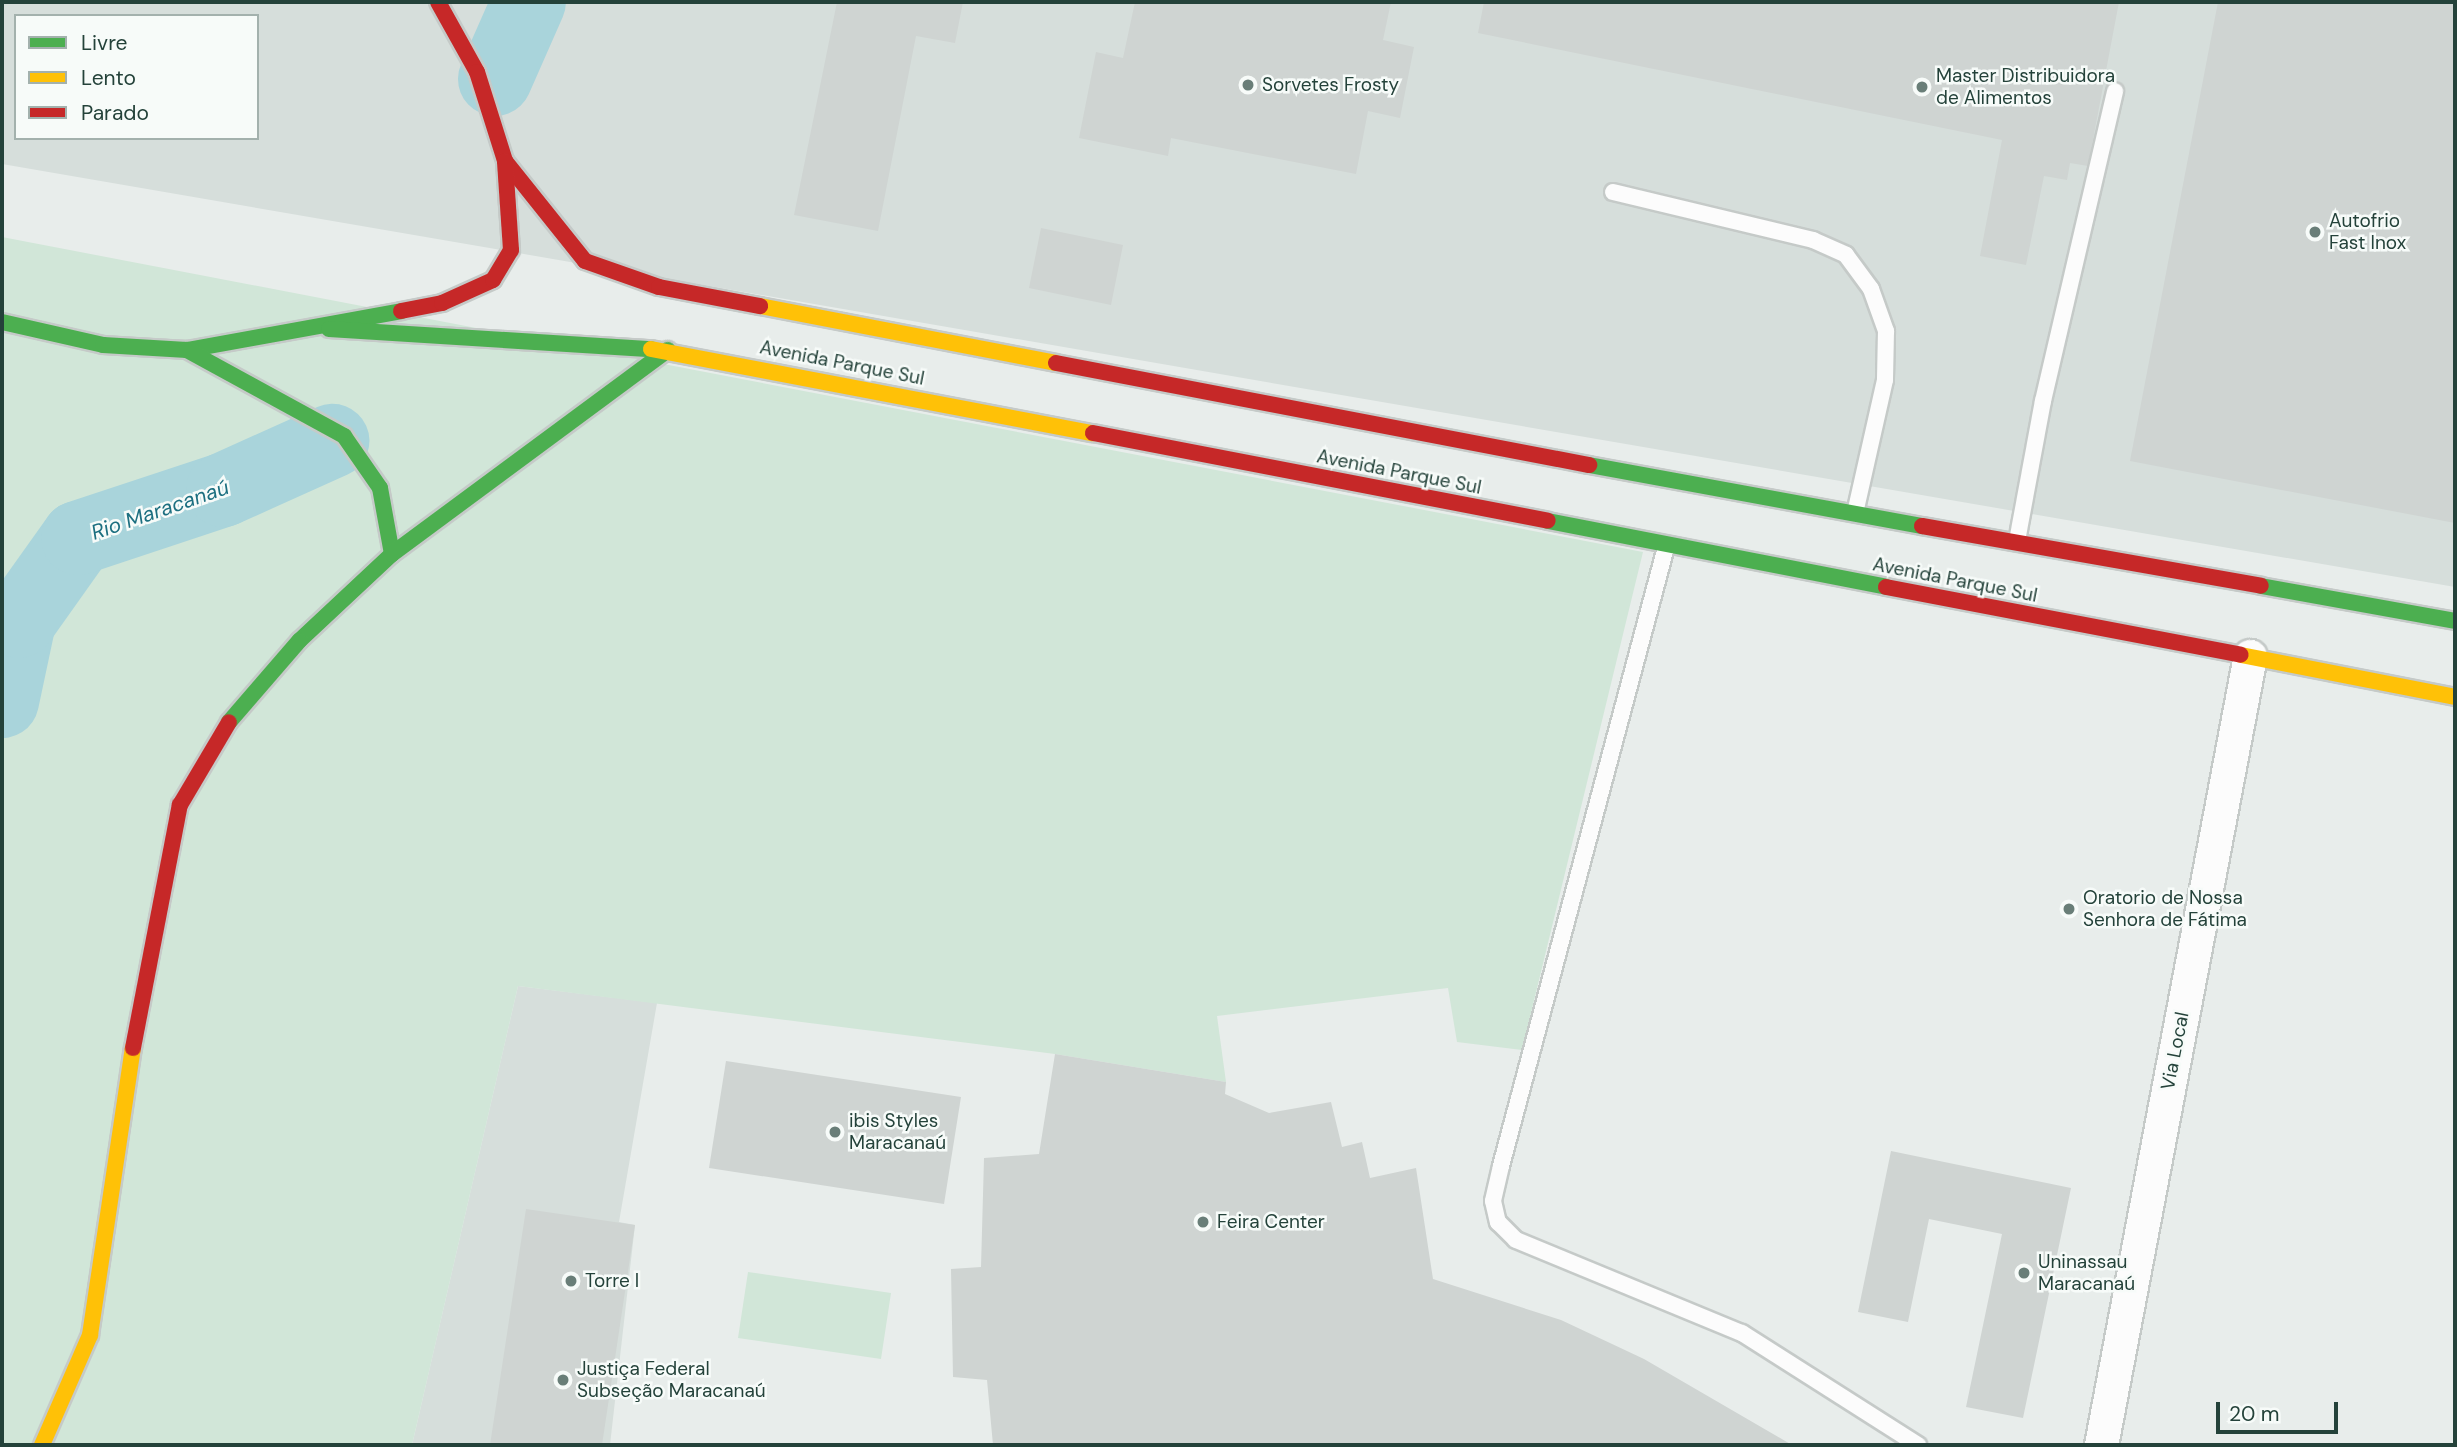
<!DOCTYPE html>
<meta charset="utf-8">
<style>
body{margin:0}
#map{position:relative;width:2457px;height:1447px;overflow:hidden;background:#e8edeb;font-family:"DM Sans",sans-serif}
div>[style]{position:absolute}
.built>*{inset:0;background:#d6dedb}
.green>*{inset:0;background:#d1e6d8}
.river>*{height:74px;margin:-37px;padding:0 37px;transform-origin:37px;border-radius:37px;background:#a9d4db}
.building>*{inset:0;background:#cfd4d2}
.roads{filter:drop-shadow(2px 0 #c5cac8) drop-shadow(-2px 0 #c5cac8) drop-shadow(0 2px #c5cac8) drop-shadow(0 -2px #c5cac8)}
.lane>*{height:16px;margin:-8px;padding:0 8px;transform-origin:8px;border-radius:8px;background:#fcfcfc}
.street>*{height:33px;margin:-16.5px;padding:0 16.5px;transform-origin:16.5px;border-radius:16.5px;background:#fcfcfc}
.fast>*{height:16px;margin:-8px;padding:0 8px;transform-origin:8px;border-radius:8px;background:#4caf50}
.slow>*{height:16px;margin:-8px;padding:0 8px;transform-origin:8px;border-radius:8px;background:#ffc107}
.jam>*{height:16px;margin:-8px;padding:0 8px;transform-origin:8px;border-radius:8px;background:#c62828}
.dots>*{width:19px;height:19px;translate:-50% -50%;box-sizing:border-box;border:4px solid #f7fbf9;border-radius:50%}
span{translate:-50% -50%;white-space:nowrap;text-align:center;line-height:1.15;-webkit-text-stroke:5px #f7fbf9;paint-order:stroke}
.poi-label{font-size:19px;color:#24423a}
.left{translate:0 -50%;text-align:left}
.street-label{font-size:19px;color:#24423a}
.water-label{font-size:21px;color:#1c6f80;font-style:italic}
.frame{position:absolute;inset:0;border:4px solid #24423a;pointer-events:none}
.legend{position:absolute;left:14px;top:14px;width:245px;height:126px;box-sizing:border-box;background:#f7fbf9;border:2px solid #a3b1ad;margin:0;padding:9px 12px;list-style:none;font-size:21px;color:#24423a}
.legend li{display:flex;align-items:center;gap:14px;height:35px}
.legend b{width:35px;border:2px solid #a3b1ad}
.scale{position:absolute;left:2216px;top:1402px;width:122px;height:32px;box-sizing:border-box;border:4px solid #24423a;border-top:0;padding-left:9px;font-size:21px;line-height:24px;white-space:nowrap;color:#24423a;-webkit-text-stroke:5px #f7fbf9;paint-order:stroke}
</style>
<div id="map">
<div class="built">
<i style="clip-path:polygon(evenodd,2px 2px,2455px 2px,2455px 587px,2px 164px,2px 2px,16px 16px,257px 16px,257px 138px,16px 138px,16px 16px)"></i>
<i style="clip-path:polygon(518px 986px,657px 1003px,619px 1222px,635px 1225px,610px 1445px,412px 1445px)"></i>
</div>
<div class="green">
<i style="clip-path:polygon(2px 237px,1643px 552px,1522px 1050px,1457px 1042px,1448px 988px,1217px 1016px,1226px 1082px,1055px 1054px,518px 986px,412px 1445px,2px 1445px)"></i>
<i style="clip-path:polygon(748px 1272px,891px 1293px,881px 1359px,738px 1338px)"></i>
</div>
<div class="river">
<i style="left:495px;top:79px;width:84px;rotate:-66.2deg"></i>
<i style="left:2px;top:701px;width:82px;rotate:-78deg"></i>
<i style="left:19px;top:621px;width:102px;rotate:-54.6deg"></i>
<i style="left:78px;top:538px;width:153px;rotate:-18.3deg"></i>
<i style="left:223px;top:490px;width:120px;rotate:-24.2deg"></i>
</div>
<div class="building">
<i style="clip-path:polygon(837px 2px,963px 2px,955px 43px,916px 36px,878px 231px,794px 215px)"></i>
<i style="clip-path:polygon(1135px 2px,1391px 2px,1383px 40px,1414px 47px,1400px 118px,1368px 111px,1356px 174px,1171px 138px,1168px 156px,1079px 138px,1096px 52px,1123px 58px)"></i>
<i style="clip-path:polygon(1484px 2px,2119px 2px,2088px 166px,2070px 163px,2067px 180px,2044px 176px,2026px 265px,1980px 256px,2002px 140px,1478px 33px)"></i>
<i style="clip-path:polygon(2218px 2px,2455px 2px,2455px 523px,2130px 461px)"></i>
<i style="clip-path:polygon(1041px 228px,1123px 245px,1111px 305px,1029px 288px)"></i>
<i style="clip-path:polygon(1055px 1054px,1226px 1082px,1225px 1094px,1269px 1113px,1331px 1102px,1342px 1147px,1362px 1142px,1370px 1178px,1416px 1168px,1433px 1279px,1561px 1320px,1644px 1359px,1792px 1445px,993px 1445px,987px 1380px,953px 1377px,951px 1269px,981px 1267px,984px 1158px,1039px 1154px)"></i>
<i style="clip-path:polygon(726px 1061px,961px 1097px,944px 1204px,709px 1168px)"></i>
<i style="clip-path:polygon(1891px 1151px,2071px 1188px,2023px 1418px,1966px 1407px,2002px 1234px,1929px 1219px,1908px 1322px,1858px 1312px)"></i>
<i style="clip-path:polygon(526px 1209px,635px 1225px,602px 1445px,490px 1445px)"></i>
</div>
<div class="roads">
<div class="lane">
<i style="left:1613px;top:192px;width:206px;rotate:13.5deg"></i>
<i style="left:1813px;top:240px;width:36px;rotate:24deg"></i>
<i style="left:1846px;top:255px;width:42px;rotate:53.7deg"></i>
<i style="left:1871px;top:289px;width:45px;rotate:70.3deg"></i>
<i style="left:1886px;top:331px;width:49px;rotate:91.2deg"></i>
<i style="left:1885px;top:380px;width:136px;rotate:102.7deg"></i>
<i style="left:2017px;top:541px;width:142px;rotate:-79.5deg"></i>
<i style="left:2043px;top:401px;width:318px;rotate:-76.9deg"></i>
<i style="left:1666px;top:547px;width:641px;rotate:104.93deg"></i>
<i style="left:1501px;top:1166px;width:36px;rotate:103deg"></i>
<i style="left:1493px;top:1201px;width:22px;rotate:77deg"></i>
<i style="left:1498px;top:1222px;width:25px;rotate:45deg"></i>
<i style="left:1516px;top:1240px;width:244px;rotate:22.4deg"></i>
<i style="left:1742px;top:1333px;width:209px;rotate:32.5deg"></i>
</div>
<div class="street">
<i style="left:2101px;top:1445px;width:803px;rotate:-79.31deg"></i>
</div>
<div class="fast">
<i style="left:2px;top:322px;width:104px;rotate:12.8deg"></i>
<i style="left:103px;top:345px;width:84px;rotate:3.4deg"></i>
<i style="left:187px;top:350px;width:218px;rotate:-10.3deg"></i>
<i style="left:329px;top:329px;width:323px;rotate:3.6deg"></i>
<i style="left:187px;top:350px;width:179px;rotate:28.7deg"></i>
<i style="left:344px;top:436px;width:63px;rotate:55.3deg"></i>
<i style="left:380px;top:488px;width:67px;rotate:79.7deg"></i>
<i style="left:392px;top:554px;width:127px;rotate:136.9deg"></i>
<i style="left:299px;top:641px;width:107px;rotate:130.8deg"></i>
<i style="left:1589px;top:465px;width:339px;rotate:10.4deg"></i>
<i style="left:1548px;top:521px;width:344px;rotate:11deg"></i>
<i style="left:392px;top:554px;width:343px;rotate:-36.5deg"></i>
<i style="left:2261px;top:586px;width:197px;rotate:10.2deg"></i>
</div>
<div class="slow">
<i style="left:760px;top:306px;width:301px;rotate:10.9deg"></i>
<i style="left:651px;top:349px;width:450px;rotate:10.8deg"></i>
<i style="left:2241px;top:655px;width:218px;rotate:11.1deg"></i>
<i style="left:42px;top:1445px;width:120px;rotate:-66.4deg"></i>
<i style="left:90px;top:1335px;width:290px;rotate:-81.5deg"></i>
</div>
<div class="jam">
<i style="left:438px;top:2px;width:80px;rotate:60.9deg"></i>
<i style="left:477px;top:72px;width:93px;rotate:72.5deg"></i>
<i style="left:505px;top:161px;width:128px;rotate:51.3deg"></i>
<i style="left:585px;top:261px;width:78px;rotate:19.4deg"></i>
<i style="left:659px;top:287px;width:103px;rotate:10.7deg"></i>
<i style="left:401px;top:311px;width:42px;rotate:-11deg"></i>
<i style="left:442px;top:303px;width:56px;rotate:-24.3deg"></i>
<i style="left:493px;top:280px;width:35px;rotate:-59deg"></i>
<i style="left:511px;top:250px;width:89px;rotate:-93.9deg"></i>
<i style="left:1056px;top:363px;width:543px;rotate:10.83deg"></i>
<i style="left:1093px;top:433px;width:463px;rotate:10.9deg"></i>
<i style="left:1922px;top:526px;width:344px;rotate:10deg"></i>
<i style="left:1886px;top:587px;width:361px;rotate:10.8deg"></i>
<i style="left:133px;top:1048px;width:248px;rotate:-79.1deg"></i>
<i style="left:180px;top:805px;width:96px;rotate:-59.4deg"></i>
</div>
</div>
<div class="dots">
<i style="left:1248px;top:85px;background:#697e78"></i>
<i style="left:1922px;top:87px;background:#697e78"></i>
<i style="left:2315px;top:232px;background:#697e78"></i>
<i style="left:2069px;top:909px;background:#697e78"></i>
<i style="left:835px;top:1132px;background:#697e78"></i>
<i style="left:1203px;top:1222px;background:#697e78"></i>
<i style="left:2024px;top:1273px;background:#697e78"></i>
<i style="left:571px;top:1281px;background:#697e78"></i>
<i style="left:563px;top:1380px;background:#697e78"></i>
</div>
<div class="poi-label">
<span class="left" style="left:1936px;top:87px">Master Distribuidora<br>de Alimentos</span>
<span class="left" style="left:1262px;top:85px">Sorvetes Frosty</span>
<span class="left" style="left:2329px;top:232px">Autofrio<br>Fast Inox</span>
<span class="left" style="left:2083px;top:909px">Oratorio de Nossa<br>Senhora de Fátima</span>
<span class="left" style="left:849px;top:1132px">ibis Styles<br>Maracanaú</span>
<span class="left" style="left:1217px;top:1222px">Feira Center</span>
<span class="left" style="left:2038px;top:1273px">Uninassau<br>Maracanaú</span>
<span class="left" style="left:585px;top:1281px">Torre I</span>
<span class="left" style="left:577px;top:1380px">Justiça Federal<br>Subseção Maracanaú</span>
</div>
<div class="street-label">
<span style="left:842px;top:363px;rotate:11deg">Avenida Parque Sul</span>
<span style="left:1399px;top:472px;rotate:11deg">Avenida Parque Sul</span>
<span style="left:1955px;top:580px;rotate:11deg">Avenida Parque Sul</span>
<span style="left:2175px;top:1051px;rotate:-79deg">Via Local</span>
</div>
<div class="water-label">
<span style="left:160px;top:510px;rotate:-19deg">Rio Maracanaú</span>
</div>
<div class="frame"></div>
<ul class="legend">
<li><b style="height:9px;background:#4caf50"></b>Livre</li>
<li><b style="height:9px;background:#ffc107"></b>Lento</li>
<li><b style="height:9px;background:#c62828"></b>Parado</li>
</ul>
<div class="scale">20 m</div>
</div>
